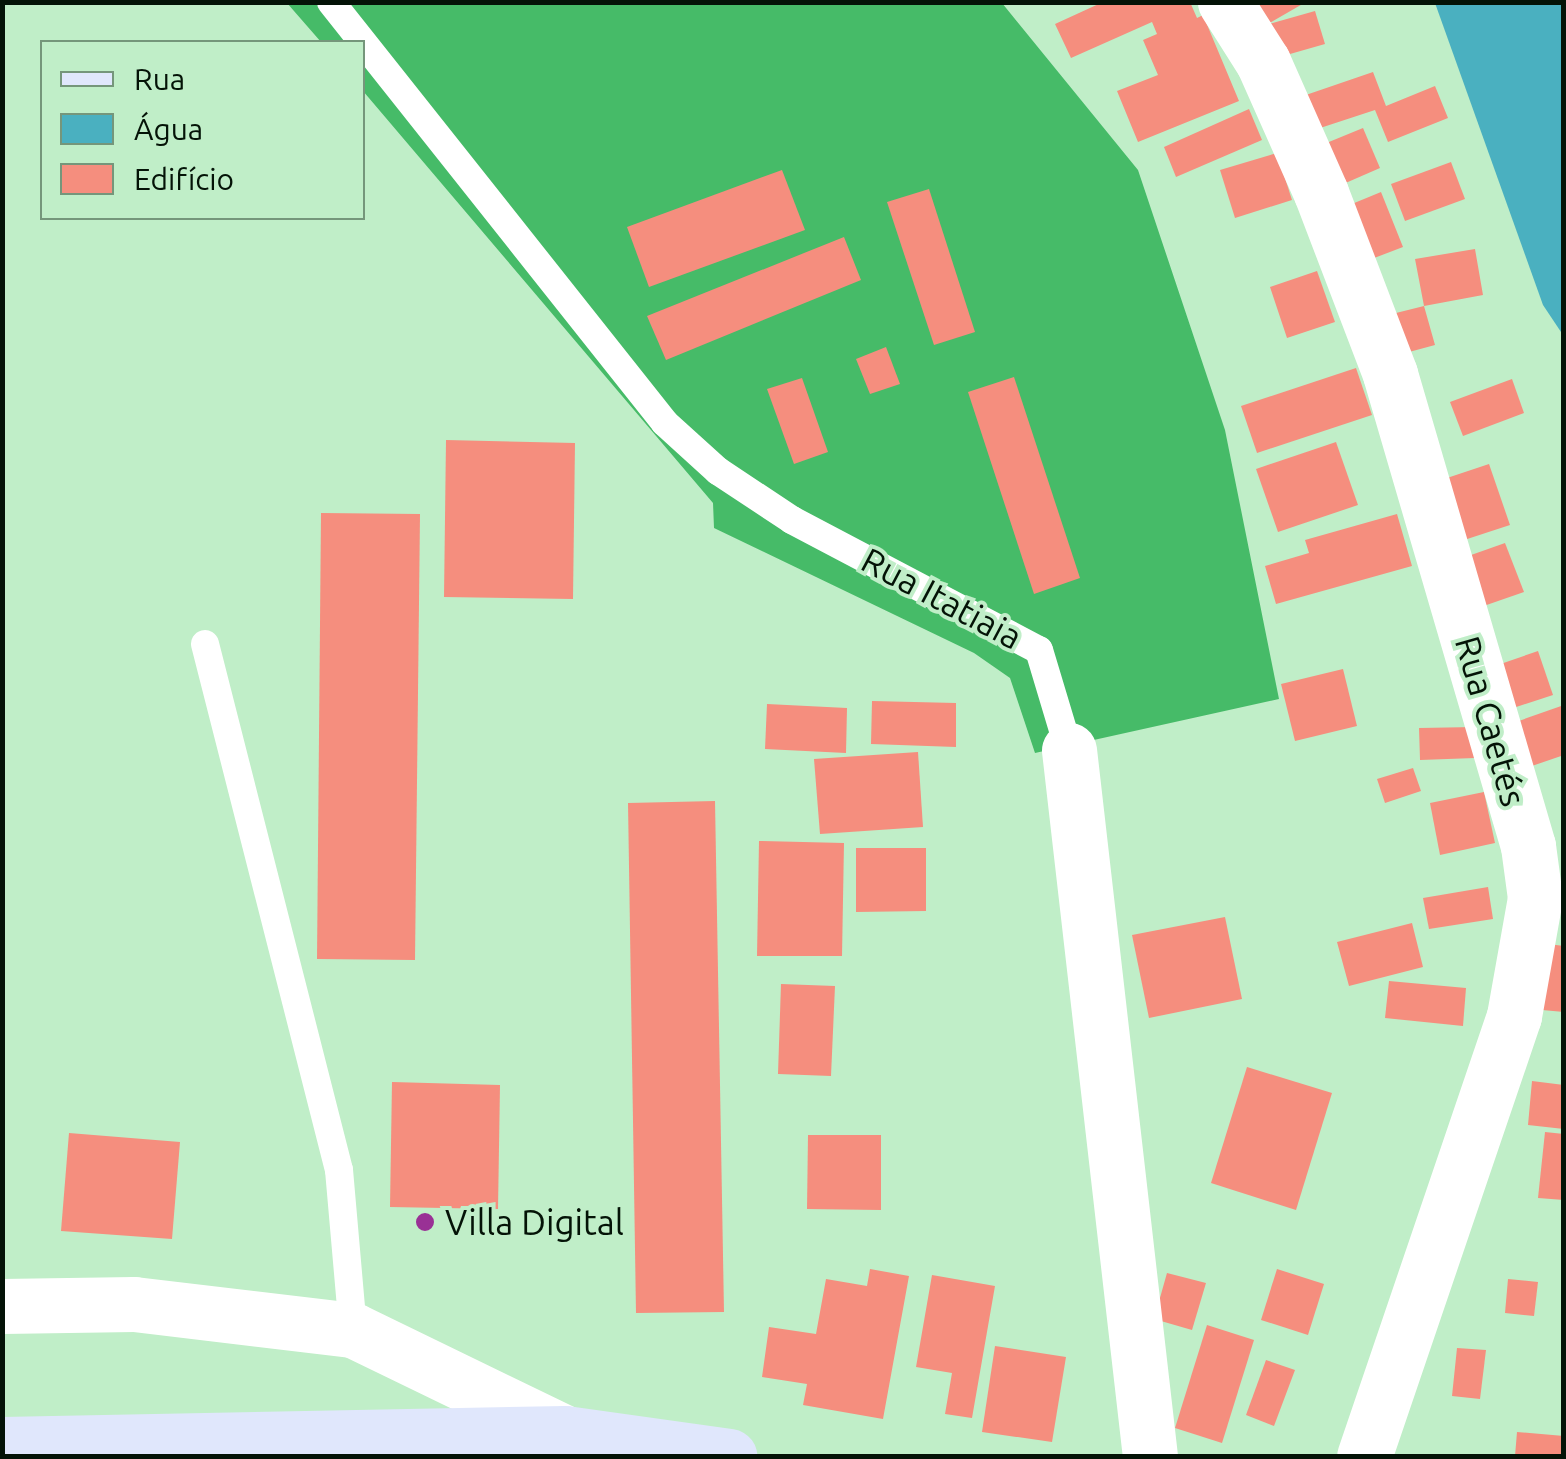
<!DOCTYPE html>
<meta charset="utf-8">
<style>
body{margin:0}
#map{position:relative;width:1566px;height:1459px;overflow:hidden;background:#c0eec8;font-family:Ubuntu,sans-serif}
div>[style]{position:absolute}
.forest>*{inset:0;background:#46bb68}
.water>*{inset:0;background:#4ab0c0}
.building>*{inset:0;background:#f58e7e}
.lane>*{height:28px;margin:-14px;padding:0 14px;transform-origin:14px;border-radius:14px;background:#fff}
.street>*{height:55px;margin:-27.5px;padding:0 27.5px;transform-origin:27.5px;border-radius:27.5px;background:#fff}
.secondary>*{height:55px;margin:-27.5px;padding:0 27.5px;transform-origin:27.5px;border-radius:27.5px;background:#e0e7fc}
.dots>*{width:28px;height:28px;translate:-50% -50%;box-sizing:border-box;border:5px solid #c0eec8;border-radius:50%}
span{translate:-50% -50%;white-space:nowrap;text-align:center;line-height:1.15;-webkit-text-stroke:8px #c0eec8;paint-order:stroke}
.street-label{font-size:35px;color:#041307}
.poi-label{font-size:35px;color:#041307}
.left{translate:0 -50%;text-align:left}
.frame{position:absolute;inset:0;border:5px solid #041307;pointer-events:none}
.legend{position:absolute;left:40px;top:40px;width:325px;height:180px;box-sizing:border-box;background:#c0eec8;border:2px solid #75967b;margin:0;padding:12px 18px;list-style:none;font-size:30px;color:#041307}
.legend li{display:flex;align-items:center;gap:20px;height:50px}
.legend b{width:50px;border:2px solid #75967b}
</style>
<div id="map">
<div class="forest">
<i style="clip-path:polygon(287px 3px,1002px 3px,1138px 170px,1225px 430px,1279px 699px,1035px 753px,1010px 678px,974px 653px,714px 528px,713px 503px,363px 91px,362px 42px,321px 42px)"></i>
</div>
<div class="water">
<i style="clip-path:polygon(1435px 3px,1563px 3px,1563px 335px,1543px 305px)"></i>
</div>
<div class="building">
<i style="clip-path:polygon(1103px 2px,1190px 2px,1197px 18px,1203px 15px,1239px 101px,1138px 142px,1117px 91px,1158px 75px,1143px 40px,1157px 34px,1152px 22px,1071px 58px,1055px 24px)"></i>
<i style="clip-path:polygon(1253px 2px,1306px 2px,1266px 25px)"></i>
<i style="clip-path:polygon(1315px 11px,1325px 44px,1276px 58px,1266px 25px)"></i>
<i style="clip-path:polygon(1373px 72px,1386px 106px,1435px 86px,1448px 118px,1388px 142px,1375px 110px,1311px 131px,1300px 97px)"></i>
<i style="clip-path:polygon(1249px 109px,1262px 140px,1176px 177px,1164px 147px)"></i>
<i style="clip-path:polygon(1363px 128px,1380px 168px,1341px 185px,1324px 144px)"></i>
<i style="clip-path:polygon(1277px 153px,1292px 200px,1235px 218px,1220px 170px)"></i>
<i style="clip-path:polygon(1451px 162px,1465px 199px,1405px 221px,1391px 184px)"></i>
<i style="clip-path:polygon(782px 170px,805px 230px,649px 287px,627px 227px)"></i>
<i style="clip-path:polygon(929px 189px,975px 332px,934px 345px,887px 202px)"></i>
<i style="clip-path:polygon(1381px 192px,1403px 247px,1369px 260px,1347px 206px)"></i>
<i style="clip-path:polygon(844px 237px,861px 280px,666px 360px,647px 316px)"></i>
<i style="clip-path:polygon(1475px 249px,1483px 295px,1424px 306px,1435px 345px,1398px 355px,1388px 315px,1424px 306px,1415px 259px)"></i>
<i style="clip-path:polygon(1317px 271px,1335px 322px,1287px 338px,1270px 287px)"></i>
<i style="clip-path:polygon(886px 347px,900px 384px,870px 394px,856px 359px)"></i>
<i style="clip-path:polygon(1356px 368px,1372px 415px,1257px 453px,1241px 406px)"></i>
<i style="clip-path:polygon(1014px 377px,1080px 578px,1034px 594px,968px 392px)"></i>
<i style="clip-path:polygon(802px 378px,828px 452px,794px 464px,767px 389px)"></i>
<i style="clip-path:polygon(1512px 379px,1524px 413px,1463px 436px,1450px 402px)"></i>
<i style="clip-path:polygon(446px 440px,575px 443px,573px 599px,444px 597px)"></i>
<i style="clip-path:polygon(1336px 442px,1358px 505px,1278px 532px,1256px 469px)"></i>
<i style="clip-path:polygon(1489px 464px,1510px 525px,1458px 542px,1438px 481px)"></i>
<i style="clip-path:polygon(321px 513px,420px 514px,415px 960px,317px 959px)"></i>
<i style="clip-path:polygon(1397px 514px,1412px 566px,1276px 604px,1265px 566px,1309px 553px,1305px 540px)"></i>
<i style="clip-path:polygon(1505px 543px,1524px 592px,1475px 609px,1457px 560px)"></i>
<i style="clip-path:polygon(1538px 651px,1553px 695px,1501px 712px,1486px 669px)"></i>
<i style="clip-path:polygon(1343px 669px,1357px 726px,1295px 741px,1281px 684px)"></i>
<i style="clip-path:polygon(872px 701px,956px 703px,956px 747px,871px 744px)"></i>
<i style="clip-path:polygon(767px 704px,847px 708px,846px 753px,765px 749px)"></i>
<i style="clip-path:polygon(1564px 705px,1564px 755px,1529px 767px,1513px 723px)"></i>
<i style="clip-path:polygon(1475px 727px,1475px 758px,1420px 760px,1419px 728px)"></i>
<i style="clip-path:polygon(918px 752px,923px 827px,820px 834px,814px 759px)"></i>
<i style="clip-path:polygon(1413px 768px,1421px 791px,1385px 803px,1377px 779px)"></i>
<i style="clip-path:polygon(1484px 792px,1495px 843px,1440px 855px,1430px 803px)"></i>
<i style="clip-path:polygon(715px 801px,724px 1312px,636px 1313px,628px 803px)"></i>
<i style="clip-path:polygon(759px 841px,844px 843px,842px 956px,757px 956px)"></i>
<i style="clip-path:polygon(856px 848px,926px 848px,926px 911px,856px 912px)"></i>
<i style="clip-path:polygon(1488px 887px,1493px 919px,1429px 929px,1423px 898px)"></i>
<i style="clip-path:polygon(1225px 917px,1242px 999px,1149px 1018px,1132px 935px)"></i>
<i style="clip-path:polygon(1412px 923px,1423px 967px,1349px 986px,1337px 942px)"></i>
<i style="clip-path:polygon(1548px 944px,1564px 946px,1564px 1012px,1542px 1010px)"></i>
<i style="clip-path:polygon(1389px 981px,1466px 988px,1463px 1026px,1385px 1018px)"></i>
<i style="clip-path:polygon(781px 984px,835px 986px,831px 1076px,778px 1074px)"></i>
<i style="clip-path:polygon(1247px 1067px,1332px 1093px,1296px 1210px,1211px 1183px)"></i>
<i style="clip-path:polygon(1532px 1081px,1564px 1085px,1564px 1129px,1528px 1125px)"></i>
<i style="clip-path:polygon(392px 1082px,500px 1085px,498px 1209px,390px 1207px)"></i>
<i style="clip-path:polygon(1545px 1132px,1564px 1134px,1564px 1200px,1538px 1198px)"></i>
<i style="clip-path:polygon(69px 1133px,180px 1142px,172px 1239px,61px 1231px)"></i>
<i style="clip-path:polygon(808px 1135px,881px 1135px,881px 1210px,807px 1209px)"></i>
<i style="clip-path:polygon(870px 1269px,909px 1276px,883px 1419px,803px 1405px,807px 1384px,762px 1377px,769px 1327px,816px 1334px,826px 1279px,867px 1286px)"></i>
<i style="clip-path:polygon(1277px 1269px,1324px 1284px,1308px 1335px,1261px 1320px)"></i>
<i style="clip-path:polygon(1167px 1273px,1206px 1283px,1192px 1330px,1154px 1319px)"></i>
<i style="clip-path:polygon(932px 1275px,995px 1286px,972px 1418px,945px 1414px,952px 1373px,916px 1367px)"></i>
<i style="clip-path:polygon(1508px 1279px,1538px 1282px,1534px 1316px,1505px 1313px)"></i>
<i style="clip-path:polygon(1207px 1325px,1254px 1340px,1222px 1443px,1175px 1428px)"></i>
<i style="clip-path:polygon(995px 1346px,1066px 1357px,1052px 1442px,982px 1432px)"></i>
<i style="clip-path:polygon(1457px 1348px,1486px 1350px,1480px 1399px,1452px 1396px)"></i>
<i style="clip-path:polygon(1266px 1360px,1295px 1370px,1274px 1426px,1246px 1415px)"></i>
<i style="clip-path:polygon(1517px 1432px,1564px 1436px,1564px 1456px,1515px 1456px)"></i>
</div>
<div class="lane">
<i style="left:331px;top:2px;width:537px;rotate:51.57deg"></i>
<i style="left:665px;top:423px;width:72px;rotate:42.2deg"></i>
<i style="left:718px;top:471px;width:89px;rotate:33.5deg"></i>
<i style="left:792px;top:520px;width:279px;rotate:27.8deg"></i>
<i style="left:1039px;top:650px;width:104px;rotate:73.3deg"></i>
<i style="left:205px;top:644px;width:543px;rotate:75.71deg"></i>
<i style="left:339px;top:1170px;width:161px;rotate:85deg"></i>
</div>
<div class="street">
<i style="left:1225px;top:2px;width:71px;rotate:57.7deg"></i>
<i style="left:1263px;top:62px;width:143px;rotate:66.1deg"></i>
<i style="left:1321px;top:193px;width:194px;rotate:69.1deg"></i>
<i style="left:1390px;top:374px;width:492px;rotate:73.7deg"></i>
<i style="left:1528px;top:846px;width:52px;rotate:82.3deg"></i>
<i style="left:1535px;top:898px;width:120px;rotate:100.1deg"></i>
<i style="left:1514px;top:1016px;width:465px;rotate:108.8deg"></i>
<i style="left:1069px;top:750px;width:711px;rotate:83.46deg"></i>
<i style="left:2px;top:1306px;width:132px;rotate:-0.9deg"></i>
<i style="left:134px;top:1304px;width:221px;rotate:6.8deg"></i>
<i style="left:353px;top:1330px;width:236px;rotate:25.9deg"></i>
</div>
<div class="secondary">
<i style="left:2px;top:1444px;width:563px;rotate:-1.12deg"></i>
<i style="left:565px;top:1433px;width:166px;rotate:8deg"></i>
</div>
<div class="dots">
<i style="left:425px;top:1222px;background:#993195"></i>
</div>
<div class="street-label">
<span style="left:942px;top:598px;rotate:28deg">Rua Itatiaia</span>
<span style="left:1491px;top:721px;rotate:74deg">Rua Caetés</span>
</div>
<div class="poi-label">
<span class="left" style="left:445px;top:1222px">Villa Digital</span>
</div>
<div class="frame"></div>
<ul class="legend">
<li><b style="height:12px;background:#e0e7fc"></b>Rua</li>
<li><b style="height:28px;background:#4ab0c0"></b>Água</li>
<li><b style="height:28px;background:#f58e7e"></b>Edifício</li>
</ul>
</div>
